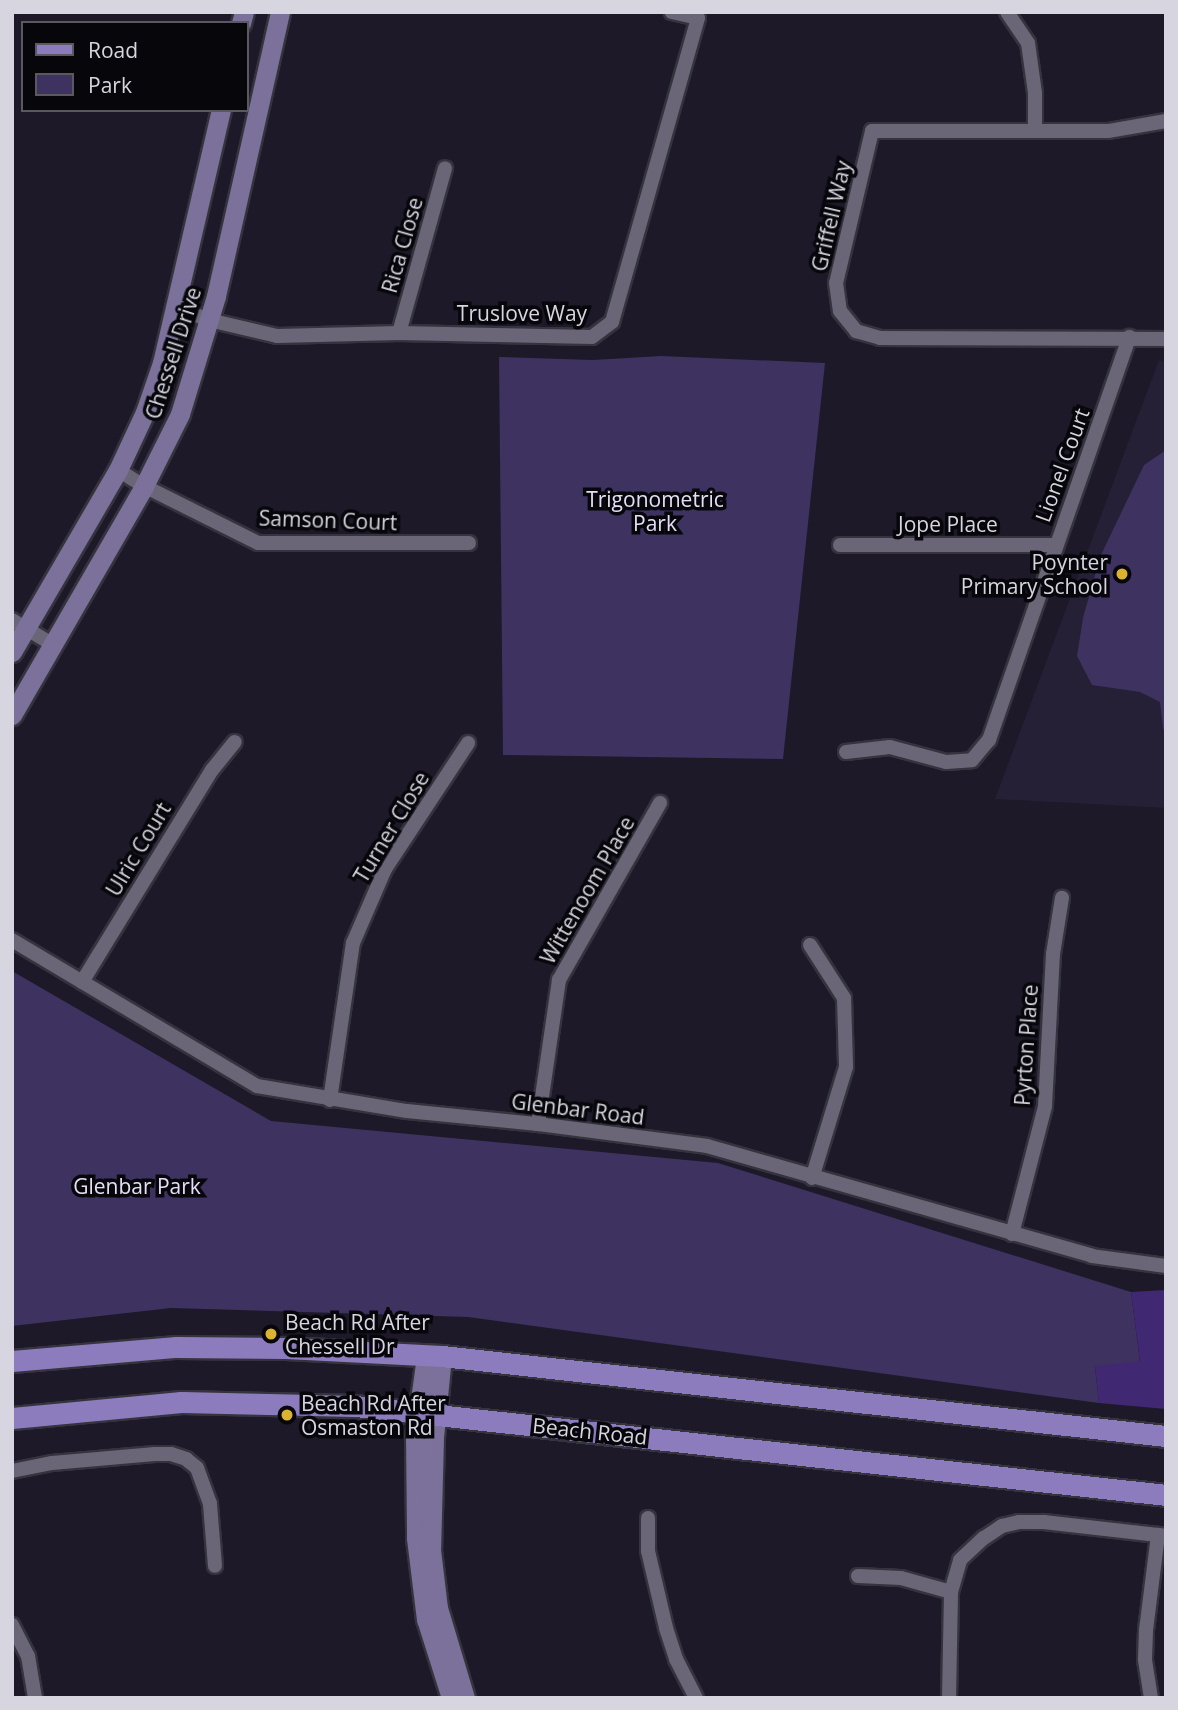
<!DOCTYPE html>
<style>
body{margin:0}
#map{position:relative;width:1178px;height:1710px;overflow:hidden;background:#1d1928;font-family:"Open Sans",sans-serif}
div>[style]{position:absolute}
.built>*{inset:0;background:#252035}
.green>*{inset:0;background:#3e3260}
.water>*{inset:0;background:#412873}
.roads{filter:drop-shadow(2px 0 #35333e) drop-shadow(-2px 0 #35333e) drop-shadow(0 2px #35333e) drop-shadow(0 -2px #35333e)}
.street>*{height:14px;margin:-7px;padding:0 7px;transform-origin:7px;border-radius:7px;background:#6a6678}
.secondary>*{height:19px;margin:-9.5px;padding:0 9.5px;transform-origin:9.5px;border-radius:9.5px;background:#7b719a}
.primary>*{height:21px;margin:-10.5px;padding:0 10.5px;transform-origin:10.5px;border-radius:10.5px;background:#8d7cbd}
.dots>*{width:19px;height:19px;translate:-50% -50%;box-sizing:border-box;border:4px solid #07060b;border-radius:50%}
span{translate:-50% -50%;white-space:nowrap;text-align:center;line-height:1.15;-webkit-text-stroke:7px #07060b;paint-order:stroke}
.street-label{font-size:21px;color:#d7d5df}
.park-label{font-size:21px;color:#e4dff6}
.poi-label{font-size:21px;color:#d7d5df}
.right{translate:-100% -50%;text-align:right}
.left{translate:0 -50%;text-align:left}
.frame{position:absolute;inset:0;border:14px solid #d7d5df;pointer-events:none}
.legend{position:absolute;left:21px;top:21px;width:228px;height:91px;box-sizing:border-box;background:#07060b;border:2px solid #5a5960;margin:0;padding:9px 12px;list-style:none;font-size:21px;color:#d7d5df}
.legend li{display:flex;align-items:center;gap:14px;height:35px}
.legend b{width:35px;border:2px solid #5a5960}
</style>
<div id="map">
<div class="built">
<i style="clip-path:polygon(1159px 360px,1166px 362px,1166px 808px,995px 799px)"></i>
</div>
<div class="green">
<i style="clip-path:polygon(661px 356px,825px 363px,783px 759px,503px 755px,499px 357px,593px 360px)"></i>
<i style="clip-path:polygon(1166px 450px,1166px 731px,1163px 729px,1160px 702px,1140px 692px,1092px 685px,1077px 656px,1083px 618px,1100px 557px,1144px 465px)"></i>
<i style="clip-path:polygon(12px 971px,271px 1121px,718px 1163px,1131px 1292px,1140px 1362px,1095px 1367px,1099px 1403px,468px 1317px,171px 1308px,12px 1326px)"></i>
</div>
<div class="water">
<i style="clip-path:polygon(1166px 1290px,1166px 1409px,1099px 1403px,1095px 1366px,1140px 1361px,1131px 1292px)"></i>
</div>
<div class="roads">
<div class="street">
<i style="left:1007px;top:12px;width:37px;rotate:56deg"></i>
<i style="left:1028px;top:43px;width:50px;rotate:82deg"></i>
<i style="left:1035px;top:93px;width:38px;rotate:90deg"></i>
<i style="left:1166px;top:121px;width:59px;rotate:170.2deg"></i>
<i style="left:1108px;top:131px;width:236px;rotate:180deg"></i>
<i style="left:872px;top:131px;width:156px;rotate:103.3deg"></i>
<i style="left:836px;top:283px;width:28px;rotate:82deg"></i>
<i style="left:840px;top:311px;width:26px;rotate:51deg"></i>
<i style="left:856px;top:331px;width:25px;rotate:16deg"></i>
<i style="left:880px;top:338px;width:286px;rotate:0.2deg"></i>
<i style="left:175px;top:307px;width:36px;rotate:21deg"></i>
<i style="left:209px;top:320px;width:70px;rotate:13.2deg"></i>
<i style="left:277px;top:336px;width:122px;rotate:-1.4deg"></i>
<i style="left:399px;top:333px;width:193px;rotate:1.2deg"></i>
<i style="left:592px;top:337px;width:25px;rotate:-37deg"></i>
<i style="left:612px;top:322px;width:316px;rotate:-74.2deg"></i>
<i style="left:698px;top:18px;width:27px;rotate:-167deg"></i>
<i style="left:399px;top:333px;width:171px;rotate:-74.4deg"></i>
<i style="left:118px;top:470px;width:31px;rotate:32deg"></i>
<i style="left:144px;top:486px;width:127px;rotate:26.6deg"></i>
<i style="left:258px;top:543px;width:211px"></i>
<i style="left:840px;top:545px;width:216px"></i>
<i style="left:12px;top:620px;width:47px;rotate:31deg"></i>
<i style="left:846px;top:752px;width:44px;rotate:-6.5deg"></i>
<i style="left:890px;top:747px;width:58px;rotate:15deg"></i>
<i style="left:946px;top:762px;width:26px;rotate:-4deg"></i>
<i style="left:972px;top:760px;width:26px;rotate:-50deg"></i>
<i style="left:989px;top:740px;width:427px;rotate:-70.8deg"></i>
<i style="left:12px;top:940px;width:285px;rotate:30.8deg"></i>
<i style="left:257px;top:1086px;width:152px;rotate:9.5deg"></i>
<i style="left:407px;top:1111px;width:132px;rotate:5.7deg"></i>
<i style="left:538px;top:1124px;width:170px;rotate:7.4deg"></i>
<i style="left:707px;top:1146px;width:400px;rotate:15.9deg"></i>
<i style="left:1092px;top:1256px;width:75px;rotate:7.7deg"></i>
<i style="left:810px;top:945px;width:63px;rotate:57.3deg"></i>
<i style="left:844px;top:998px;width:69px;rotate:88.3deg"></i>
<i style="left:846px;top:1067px;width:116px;rotate:107deg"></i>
<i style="left:82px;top:982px;width:249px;rotate:-58.5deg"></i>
<i style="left:212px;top:770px;width:36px;rotate:-51deg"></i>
<i style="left:330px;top:1100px;width:159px;rotate:-81.7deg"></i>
<i style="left:353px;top:943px;width:81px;rotate:-66.6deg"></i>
<i style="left:385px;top:869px;width:151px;rotate:-56.6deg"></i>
<i style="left:538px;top:1124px;width:146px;rotate:-81.7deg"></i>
<i style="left:559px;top:980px;width:204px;rotate:-60.3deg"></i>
<i style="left:1012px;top:1234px;width:132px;rotate:-75.5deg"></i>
<i style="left:1045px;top:1106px;width:152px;rotate:-87deg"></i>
<i style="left:1053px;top:954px;width:57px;rotate:-80.9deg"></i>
<i style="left:12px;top:1471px;width:41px;rotate:-11.3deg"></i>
<i style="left:52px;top:1463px;width:103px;rotate:-5deg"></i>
<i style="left:155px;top:1454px;width:16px"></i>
<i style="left:171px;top:1454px;width:16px;rotate:18deg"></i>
<i style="left:186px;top:1459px;width:14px;rotate:39deg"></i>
<i style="left:197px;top:1468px;width:38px;rotate:70deg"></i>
<i style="left:210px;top:1504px;width:62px;rotate:85.4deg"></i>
<i style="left:648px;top:1518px;width:33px;rotate:90deg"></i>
<i style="left:648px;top:1551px;width:79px;rotate:76.8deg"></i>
<i style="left:666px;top:1628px;width:33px;rotate:72deg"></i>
<i style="left:676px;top:1659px;width:44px;rotate:62.9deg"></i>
<i style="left:858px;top:1576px;width:43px;rotate:2.7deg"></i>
<i style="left:901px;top:1578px;width:52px;rotate:15.6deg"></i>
<i style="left:12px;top:1625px;width:35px;rotate:63deg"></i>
<i style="left:28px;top:1656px;width:43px;rotate:80.5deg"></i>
<i style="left:949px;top:1698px;width:106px;rotate:-88.9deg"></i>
<i style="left:951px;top:1592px;width:33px;rotate:-74deg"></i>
<i style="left:960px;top:1560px;width:33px;rotate:-43deg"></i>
<i style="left:984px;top:1538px;width:22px;rotate:-34deg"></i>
<i style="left:1002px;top:1526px;width:17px;rotate:-13deg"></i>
<i style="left:1019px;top:1522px;width:25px"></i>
<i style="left:1044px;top:1522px;width:123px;rotate:6.5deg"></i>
<i style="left:1151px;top:1698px;width:39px;rotate:-99deg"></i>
<i style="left:1145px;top:1659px;width:29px;rotate:-88deg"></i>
<i style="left:1146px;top:1630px;width:96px;rotate:-82.8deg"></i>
</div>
<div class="secondary">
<i style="left:241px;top:23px;width:11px;rotate:-75deg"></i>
<i style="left:12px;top:652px;width:211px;rotate:-59.8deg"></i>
<i style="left:118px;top:470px;width:64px;rotate:-65deg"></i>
<i style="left:145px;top:412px;width:52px;rotate:-70.9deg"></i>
<i style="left:162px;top:363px;width:260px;rotate:-76.9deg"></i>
<i style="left:12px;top:715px;width:264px;rotate:-60deg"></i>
<i style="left:144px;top:486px;width:80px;rotate:-63.4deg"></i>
<i style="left:180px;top:414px;width:123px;rotate:-73deg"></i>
<i style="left:216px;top:296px;width:291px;rotate:-77.3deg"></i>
<i style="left:426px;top:1356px;width:81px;rotate:97.8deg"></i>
<i style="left:415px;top:1436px;width:102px;rotate:89.4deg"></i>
<i style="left:416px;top:1538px;width:82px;rotate:83deg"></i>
<i style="left:426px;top:1619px;width:83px;rotate:72.4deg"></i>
<i style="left:442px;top:1356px;width:82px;rotate:95.6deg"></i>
<i style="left:434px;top:1438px;width:112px;rotate:91.5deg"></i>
<i style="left:431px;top:1550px;width:58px;rotate:83.1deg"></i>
<i style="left:438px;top:1608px;width:94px;rotate:73.3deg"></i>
</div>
<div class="primary">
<i style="left:12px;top:1361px;width:165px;rotate:-4.9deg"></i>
<i style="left:176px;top:1347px;width:110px;rotate:0.5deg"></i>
<i style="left:286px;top:1348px;width:156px;rotate:2.9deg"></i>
<i style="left:442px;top:1356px;width:728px;rotate:6.31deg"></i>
<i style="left:12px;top:1418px;width:170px;rotate:-5.4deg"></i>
<i style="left:181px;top:1402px;width:174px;rotate:1.3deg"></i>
<i style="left:355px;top:1406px;width:816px;rotate:6.26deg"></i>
</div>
</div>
<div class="dots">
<i style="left:1122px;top:574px;background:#dcb233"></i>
<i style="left:271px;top:1334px;background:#dcb233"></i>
<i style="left:287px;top:1415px;background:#dcb233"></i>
</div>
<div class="street-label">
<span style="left:831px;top:216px;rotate:-77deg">Griffell Way</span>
<span style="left:402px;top:245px;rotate:-74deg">Rica Close</span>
<span style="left:522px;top:313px">Truslove Way</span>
<span style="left:173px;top:353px;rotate:-72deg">Chessell Drive</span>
<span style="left:1062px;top:465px;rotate:-70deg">Lionel Court</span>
<span style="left:328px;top:520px;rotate:2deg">Samson Court</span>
<span style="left:948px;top:524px">Jope Place</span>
<span style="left:391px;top:827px;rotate:-59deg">Turner Close</span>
<span style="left:138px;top:849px;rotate:-59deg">Ulric Court</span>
<span style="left:587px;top:890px;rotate:-60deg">Wittenoom Place</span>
<span style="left:1026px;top:1045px;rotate:-86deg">Pyrton Place</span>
<span style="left:578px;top:1109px;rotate:7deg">Glenbar Road</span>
<span style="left:590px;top:1431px;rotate:6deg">Beach Road</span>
</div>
<div class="park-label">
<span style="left:655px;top:511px">Trigonometric<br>Park</span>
<span style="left:137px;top:1186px">Glenbar Park</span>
</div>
<div class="poi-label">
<span class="right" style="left:1108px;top:574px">Poynter<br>Primary School</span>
<span class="left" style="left:285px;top:1334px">Beach Rd After<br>Chessell Dr</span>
<span class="left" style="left:301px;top:1415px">Beach Rd After<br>Osmaston Rd</span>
</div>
<div class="frame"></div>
<ul class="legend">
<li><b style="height:9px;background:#8d7cbd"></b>Road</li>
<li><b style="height:19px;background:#3e3260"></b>Park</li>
</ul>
</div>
